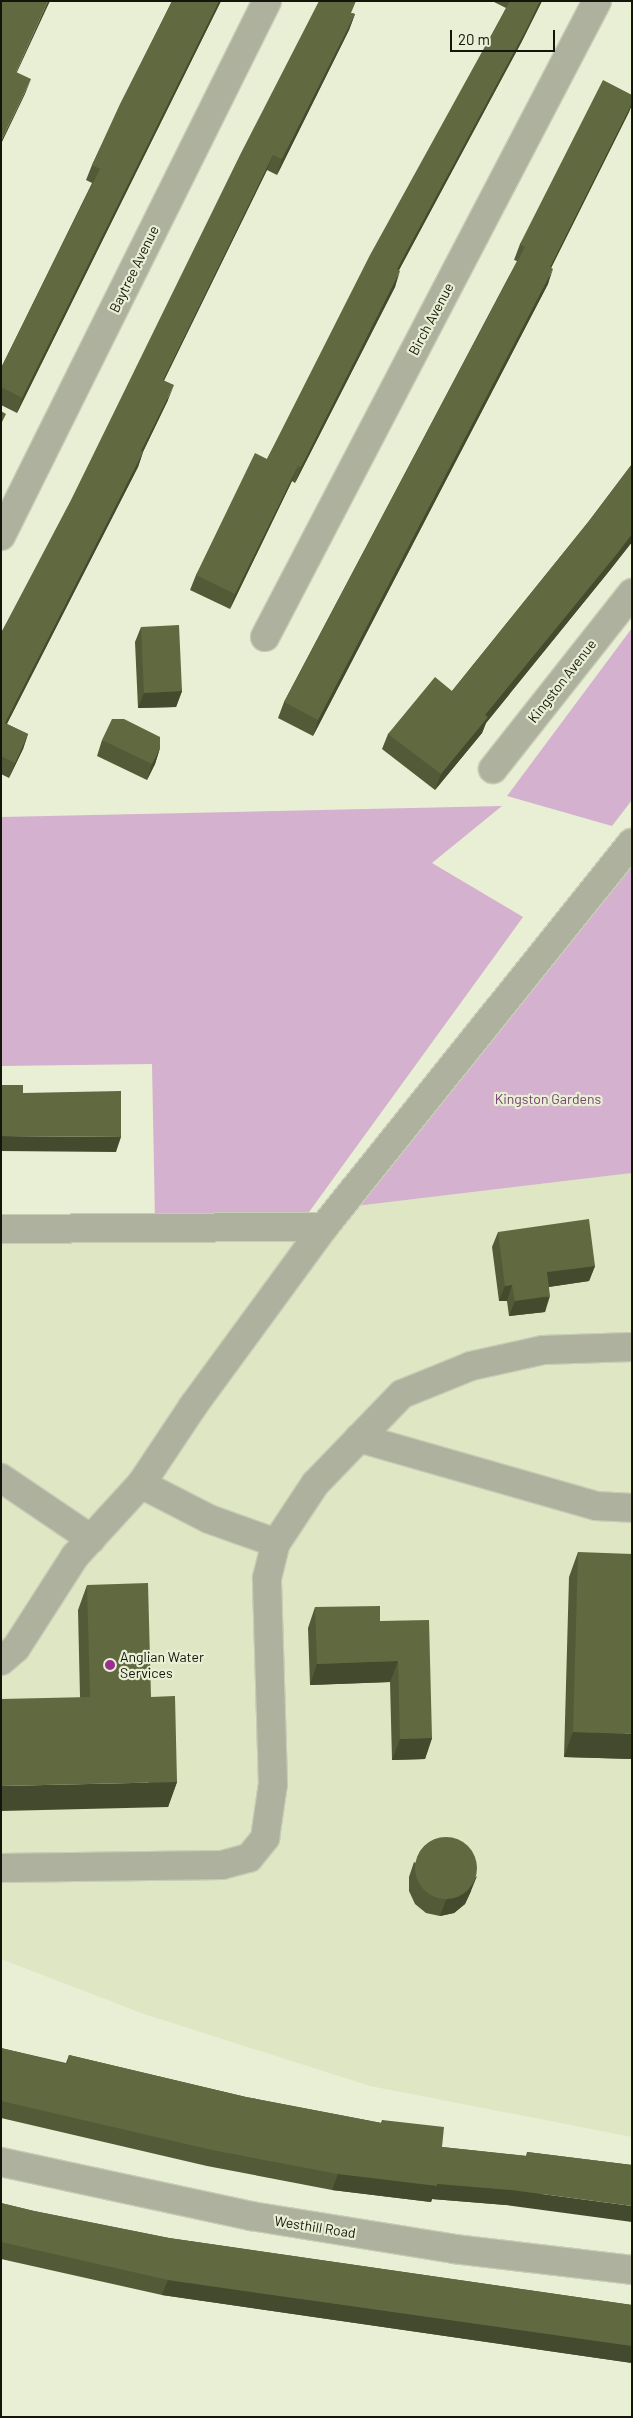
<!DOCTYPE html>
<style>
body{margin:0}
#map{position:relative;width:633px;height:2418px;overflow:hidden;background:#e9efd4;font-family:Barlow,sans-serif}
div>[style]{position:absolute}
.built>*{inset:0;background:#dee6c3}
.green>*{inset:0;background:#d4b1ce}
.roads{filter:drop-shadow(1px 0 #c7ccb4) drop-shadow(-1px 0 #c7ccb4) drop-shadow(0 1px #c7ccb4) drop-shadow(0 -1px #c7ccb4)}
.minor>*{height:28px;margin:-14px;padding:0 14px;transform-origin:14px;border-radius:14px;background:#adb19e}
.wall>*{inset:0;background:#535a37}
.shaded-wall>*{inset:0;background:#444a2d}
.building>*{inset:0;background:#616940}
.round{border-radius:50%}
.dots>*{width:14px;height:14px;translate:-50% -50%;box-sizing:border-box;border:2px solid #e9efd4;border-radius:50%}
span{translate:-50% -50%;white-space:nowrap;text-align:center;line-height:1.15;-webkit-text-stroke:4.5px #e9efd4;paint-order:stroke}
.street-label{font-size:14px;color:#13150b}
.park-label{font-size:14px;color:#75436e}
.poi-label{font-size:14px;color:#13150b}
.left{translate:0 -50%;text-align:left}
.frame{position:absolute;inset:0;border:2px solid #13150b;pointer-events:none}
.scale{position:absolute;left:450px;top:30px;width:105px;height:22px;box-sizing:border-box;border:2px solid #13150b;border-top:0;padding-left:6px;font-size:15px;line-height:18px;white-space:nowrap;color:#13150b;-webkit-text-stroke:4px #e9efd4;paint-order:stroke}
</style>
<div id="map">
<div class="built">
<i style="clip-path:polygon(632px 1173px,632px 2137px,370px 2086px,144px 2014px,1px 1959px,1px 1225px,275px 1220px,356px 1206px)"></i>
</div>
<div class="green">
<i style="clip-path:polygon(632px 628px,632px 800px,612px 826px,507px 796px)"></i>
<i style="clip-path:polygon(502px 806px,432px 863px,523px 917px,304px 1219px,155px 1221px,152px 1064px,1px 1066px,1px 817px)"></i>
<i style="clip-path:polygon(632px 863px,632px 1173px,356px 1206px)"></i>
</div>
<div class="roads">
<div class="minor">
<i style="left:1px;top:536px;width:597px;rotate:-63.56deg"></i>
<i style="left:265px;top:637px;width:717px;rotate:-62.43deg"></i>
<i style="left:493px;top:769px;width:224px;rotate:-51.7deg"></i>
<i style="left:1px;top:1229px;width:323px;rotate:-0.4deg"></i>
<i style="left:324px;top:1227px;width:492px;rotate:-51.3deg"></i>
<i style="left:359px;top:1438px;width:247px;rotate:16deg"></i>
<i style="left:596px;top:1506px;width:36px;rotate:3deg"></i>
<i style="left:1px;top:1478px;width:109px;rotate:34.1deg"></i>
<i style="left:141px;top:1484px;width:94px;rotate:-56.3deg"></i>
<i style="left:193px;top:1406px;width:222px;rotate:-53.8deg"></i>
<i style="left:1px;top:1661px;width:20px;rotate:-41deg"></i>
<i style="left:16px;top:1648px;width:109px;rotate:-57.3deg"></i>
<i style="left:75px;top:1556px;width:98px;rotate:-47.5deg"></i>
<i style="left:141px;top:1484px;width:76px;rotate:27.2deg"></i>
<i style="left:209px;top:1519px;width:71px;rotate:19.7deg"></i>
<i style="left:1px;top:1868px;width:221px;rotate:-0.8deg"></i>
<i style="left:222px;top:1865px;width:28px;rotate:-15deg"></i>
<i style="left:249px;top:1858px;width:26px;rotate:-51deg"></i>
<i style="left:265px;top:1838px;width:55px;rotate:-81.6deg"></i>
<i style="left:273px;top:1784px;width:206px;rotate:-91.7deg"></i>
<i style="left:267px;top:1578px;width:36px;rotate:-76deg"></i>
<i style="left:276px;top:1543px;width:71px;rotate:-56.5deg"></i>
<i style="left:315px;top:1484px;width:125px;rotate:-46deg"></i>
<i style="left:402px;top:1394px;width:74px;rotate:-22.1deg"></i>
<i style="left:471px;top:1366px;width:74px;rotate:-12.5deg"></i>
<i style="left:543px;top:1350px;width:89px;rotate:-1.9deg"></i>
<i style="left:1px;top:2162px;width:256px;rotate:12.2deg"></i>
<i style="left:251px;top:2216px;width:206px;rotate:9.2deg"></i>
<i style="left:454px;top:2249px;width:179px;rotate:6.7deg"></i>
</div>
</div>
<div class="wall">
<i style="clip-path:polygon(172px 1px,221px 1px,17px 413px,1px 405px,1px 368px,92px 183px,86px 180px,92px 165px)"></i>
<i style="clip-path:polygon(492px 1px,542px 1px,521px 43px,399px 270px,395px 287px,295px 483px,292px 481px,230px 609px,190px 590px,196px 575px,267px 459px,506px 8px)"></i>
<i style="clip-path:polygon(352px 13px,355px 14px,349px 30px,277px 175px,267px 170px,164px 380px,168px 400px,143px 452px,138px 467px,7px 724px,28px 734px,23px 749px,9px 778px,1px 774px,1px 633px)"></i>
<i style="clip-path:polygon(632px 95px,632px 105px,629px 112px,551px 268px,548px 284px,313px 736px,278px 718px,284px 702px,517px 261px,514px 260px,520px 244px)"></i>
<i style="clip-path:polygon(632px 464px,632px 542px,610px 570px,486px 723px,482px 733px,435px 790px,382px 749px,388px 734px,452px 691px,589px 521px)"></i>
<i style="clip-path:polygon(141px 627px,182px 691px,176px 707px,138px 708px,135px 642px)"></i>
<i style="clip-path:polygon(102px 740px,160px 748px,155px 764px,147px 780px,97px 756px)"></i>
<i style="clip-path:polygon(498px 1232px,595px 1266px,589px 1281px,549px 1287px,545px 1312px,509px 1316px,507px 1301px,499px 1301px,492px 1247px)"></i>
<i style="clip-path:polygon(578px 1552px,632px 1759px,564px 1757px,569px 1577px)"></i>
<i style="clip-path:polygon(87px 1585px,151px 1697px,177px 1782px,168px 1807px,80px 1697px,78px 1610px)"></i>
<i style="clip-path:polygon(315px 1607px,380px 1621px,432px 1738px,425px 1759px,392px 1760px,390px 1682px,310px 1685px,308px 1628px)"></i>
<i style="clip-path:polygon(414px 1862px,471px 1891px,465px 1904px,454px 1913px,440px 1916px,426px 1913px,415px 1904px,409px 1891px,409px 1877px)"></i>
<i style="clip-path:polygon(1px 2048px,66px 2063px,69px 2055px,246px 2097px,381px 2123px,382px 2120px,442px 2147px,526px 2156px,527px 2152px,632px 2165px,506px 2205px,432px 2199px,431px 2202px,332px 2190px,207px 2166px,1px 2118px)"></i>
<i style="clip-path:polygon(1px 2203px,34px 2211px,169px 2238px,632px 2305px,632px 2363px,162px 2295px,1px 2259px)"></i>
</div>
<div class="shaded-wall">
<i style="clip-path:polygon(48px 1px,50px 1px,10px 87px,16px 72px)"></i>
<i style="clip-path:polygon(219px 1px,221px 1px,17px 413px,22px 398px)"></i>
<i style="clip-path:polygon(540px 1px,542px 1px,521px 43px,391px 285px,397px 269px)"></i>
<i style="clip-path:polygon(355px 14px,349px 30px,277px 175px,282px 159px)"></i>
<i style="clip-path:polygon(31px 79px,25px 94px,1px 144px,1px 141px)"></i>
<i style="clip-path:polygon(632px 103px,629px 112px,544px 282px,550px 267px)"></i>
<i style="clip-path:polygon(273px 155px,267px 170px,157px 395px,163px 380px)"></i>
<i style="clip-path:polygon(553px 269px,548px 284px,313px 736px,318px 720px)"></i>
<i style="clip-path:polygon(400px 271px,395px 287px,295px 483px,301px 467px)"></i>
<i style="clip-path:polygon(174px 385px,168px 400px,136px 466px,141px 451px)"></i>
<i style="clip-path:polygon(143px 452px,138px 467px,1px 735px,5px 723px)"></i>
<i style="clip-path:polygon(298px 466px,292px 481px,230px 609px,235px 594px)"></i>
<i style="clip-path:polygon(632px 534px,632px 542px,610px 570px,486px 723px,482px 733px,435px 790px,441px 774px,485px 715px)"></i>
<i style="clip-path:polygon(182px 691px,176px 707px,138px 708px,144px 693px)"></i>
<i style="clip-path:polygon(28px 734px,23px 749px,9px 778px,15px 763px)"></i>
<i style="clip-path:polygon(160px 748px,155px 764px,147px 780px,152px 764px)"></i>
<i style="clip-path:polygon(1px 1136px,121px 1137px,116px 1152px,1px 1151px)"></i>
<i style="clip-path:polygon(595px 1266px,589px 1281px,541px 1288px,547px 1272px)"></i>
<i style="clip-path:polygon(512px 1285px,507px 1301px,499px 1301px,505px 1286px)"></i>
<i style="clip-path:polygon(550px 1296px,545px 1312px,509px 1316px,515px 1301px)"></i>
<i style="clip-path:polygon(398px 1661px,390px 1682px,310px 1685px,317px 1664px)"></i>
<i style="clip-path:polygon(573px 1732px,632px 1734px,632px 1759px,564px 1757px)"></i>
<i style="clip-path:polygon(432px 1738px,425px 1759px,392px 1760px,400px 1739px)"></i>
<i style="clip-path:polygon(177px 1782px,168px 1807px,1px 1811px,1px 1786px)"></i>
<i style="clip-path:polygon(477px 1876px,471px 1891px,465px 1904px,454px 1913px,440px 1916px,446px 1900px)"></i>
<i style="clip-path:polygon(338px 2174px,512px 2190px,632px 2206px,632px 2222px,506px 2205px,432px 2199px,431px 2202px,332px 2190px)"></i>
<i style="clip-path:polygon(168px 2280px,632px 2346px,632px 2363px,162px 2295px)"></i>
</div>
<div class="building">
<i style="clip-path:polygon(1px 1px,48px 1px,16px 72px,31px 79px,1px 141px)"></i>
<i style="clip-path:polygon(172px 1px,219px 1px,22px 398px,1px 387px,1px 368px,100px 169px,92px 165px,120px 104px)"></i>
<i style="clip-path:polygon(319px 1px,356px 1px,351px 13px,355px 14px,282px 159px,273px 155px,163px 380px,174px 385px,141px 451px,143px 452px,5px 723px,28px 734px,15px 763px,1px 756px,1px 633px,71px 500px,241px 153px)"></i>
<i style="clip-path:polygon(510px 1px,540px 1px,527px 28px,397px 269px,400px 271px,301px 467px,298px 466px,235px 594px,196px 575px,255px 453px,267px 459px,370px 255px)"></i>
<i style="clip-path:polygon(603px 80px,632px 95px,632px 103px,550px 267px,553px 269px,318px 720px,284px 702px,525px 247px,520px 244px)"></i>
<i style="clip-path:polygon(1px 411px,6px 414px,1px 424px)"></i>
<i style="clip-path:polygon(632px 464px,632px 534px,616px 555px,485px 715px,488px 717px,441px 774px,388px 734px,435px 677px,452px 691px,589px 521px)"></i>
<i style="clip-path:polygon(179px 625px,182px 691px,144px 693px,141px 627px)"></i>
<i style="clip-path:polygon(112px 719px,124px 719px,160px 737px,160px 748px,152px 764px,102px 740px)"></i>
<i style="clip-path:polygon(1px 1085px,23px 1085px,23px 1093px,121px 1091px,121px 1137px,1px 1136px)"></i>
<i style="clip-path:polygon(589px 1219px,595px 1266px,547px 1272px,550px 1296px,515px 1301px,512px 1285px,505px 1286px,498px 1232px)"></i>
<i style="clip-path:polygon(578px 1552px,632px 1554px,632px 1734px,573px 1732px)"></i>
<i style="clip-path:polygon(148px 1583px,151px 1697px,175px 1696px,177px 1782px,1px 1786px,1px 1699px,90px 1697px,87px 1585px)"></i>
<i style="clip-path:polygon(380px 1606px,380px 1621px,429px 1620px,432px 1738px,400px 1739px,398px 1661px,317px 1664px,315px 1607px)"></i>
<i class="round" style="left:415px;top:1837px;width:62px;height:62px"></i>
<i style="clip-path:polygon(1px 2048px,67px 2064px,69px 2055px,246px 2097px,382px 2123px,382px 2120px,444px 2127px,442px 2147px,527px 2156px,527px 2152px,632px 2165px,632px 2206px,512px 2190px,437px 2184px,437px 2186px,338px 2174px,212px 2150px,1px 2101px)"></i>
<i style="clip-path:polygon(1px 2203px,34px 2211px,169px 2238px,632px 2305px,632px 2346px,168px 2280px,1px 2242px)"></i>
</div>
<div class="dots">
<i style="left:110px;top:1665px;background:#9b2f90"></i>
</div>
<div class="street-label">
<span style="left:134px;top:269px;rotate:-64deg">Baytree Avenue</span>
<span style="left:431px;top:319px;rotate:-62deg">Birch Avenue</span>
<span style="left:562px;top:681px;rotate:-52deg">Kingston Avenue</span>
<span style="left:315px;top:2227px;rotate:9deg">Westhill Road</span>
</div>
<div class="park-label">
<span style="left:548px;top:1099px">Kingston Gardens</span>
</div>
<div class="poi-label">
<span class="left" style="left:120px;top:1665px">Anglian Water<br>Services</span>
</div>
<div class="frame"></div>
<div class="scale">20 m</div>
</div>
